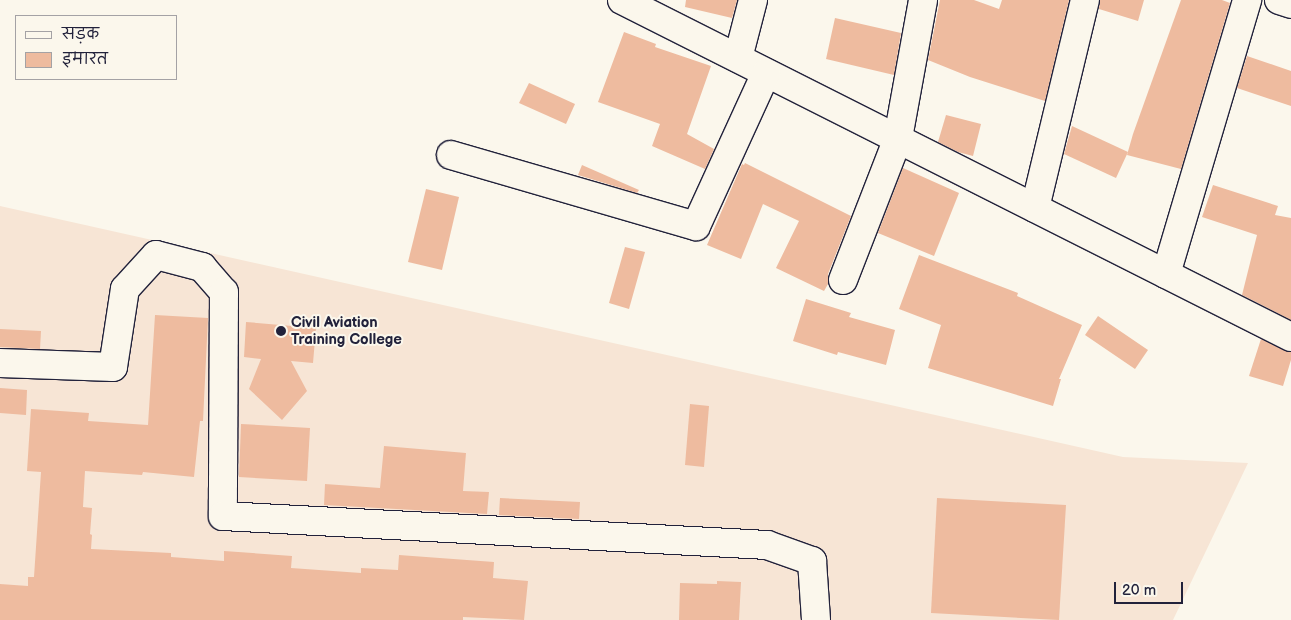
<!DOCTYPE html>
<meta charset="utf-8">
<style>
body{margin:0}
#map{position:relative;width:1291px;height:620px;overflow:hidden;background:#fbf7ec;font-family:"Balsamiq Sans","Playpen Sans Deva",sans-serif}
div>[style]{position:absolute}
.built>*{inset:0;background:#f7e5d5}
.building>*{inset:0;background:#eebb9f}
.roads{filter:drop-shadow(1px 0 #22223b) drop-shadow(-1px 0 #22223b) drop-shadow(0 1px #22223b) drop-shadow(0 -1px #22223b)}
.minor>*{height:28px;margin:-14px;padding:0 14px;transform-origin:14px;border-radius:14px;background:#fbf7ec}
.dots>*{width:14px;height:14px;translate:-50% -50%;box-sizing:border-box;border:2px solid #fbf7ec;border-radius:50%}
span{translate:-50% -50%;white-space:nowrap;text-align:center;line-height:1.15;-webkit-text-stroke:4px #fbf7ec;paint-order:stroke}
.poi-label{font-size:15px;color:#22223b;font-weight:700}
.left{translate:0 -50%;text-align:left}
.legend{position:absolute;left:15px;top:15px;width:162px;height:65px;box-sizing:border-box;background:#fbf7ec;border:1px solid #a4a2a5;margin:0;padding:6px 9px;list-style:none;font-size:15px;color:#22223b}
.legend li{display:flex;align-items:center;gap:10px;height:25px}
.legend b{width:25px;border:1px solid #a4a2a5}
.scale{position:absolute;left:1114px;top:582px;width:69px;height:22px;box-sizing:border-box;border:2px solid #22223b;border-top:0;padding-left:6px;font-size:15px;line-height:18px;white-space:nowrap;color:#22223b;-webkit-text-stroke:4px #fbf7ec;paint-order:stroke}
</style>
<div id="map">
<div class="built">
<i style="clip-path:polygon(0 206px,1123px 457px,1248px 463px,1173px 620px,0 620px)"></i>
</div>
<div class="building">
<i style="clip-path:polygon(686px 0,737px 0,732px 18px,685px 7px)"></i>
<i style="clip-path:polygon(940px 0,974px 0,999px 9px,1002px 0,1069px 0,1045px 101px,970px 77px,928px 60px)"></i>
<i style="clip-path:polygon(1100px 0,1144px 0,1138px 21px,1099px 9px)"></i>
<i style="clip-path:polygon(1181px 0,1222px 0,1230px 3px,1181px 169px,1127px 155px,1133px 134px)"></i>
<i style="clip-path:polygon(835px 18px,901px 33px,894px 75px,826px 59px)"></i>
<i style="clip-path:polygon(624px 32px,656px 44px,655px 47px,711px 66px,687px 134px,714px 149px,705px 169px,652px 146px,660px 124px,598px 102px)"></i>
<i style="clip-path:polygon(1247px 56px,1291px 71px,1291px 106px,1237px 88px)"></i>
<i style="clip-path:polygon(529px 83px,575px 104px,566px 124px,519px 103px)"></i>
<i style="clip-path:polygon(946px 115px,981px 124px,973px 156px,958px 152px,938px 142px)"></i>
<i style="clip-path:polygon(1072px 126px,1128px 152px,1116px 178px,1064px 154px)"></i>
<i style="clip-path:polygon(745px 163px,851px 216px,828px 274px,828px 284px,824px 291px,776px 268px,799px 221px,763px 204px,741px 259px,707px 245px,742px 164px,744px 165px)"></i>
<i style="clip-path:polygon(582px 165px,639px 190px,637px 193px,578px 175px)"></i>
<i style="clip-path:polygon(903px 168px,959px 193px,934px 256px,878px 233px)"></i>
<i style="clip-path:polygon(1213px 185px,1278px 206px,1275px 215px,1291px 218px,1291px 320px,1242px 295px,1257px 235px,1202px 217px)"></i>
<i style="clip-path:polygon(426px 189px,459px 197px,442px 270px,408px 262px)"></i>
<i style="clip-path:polygon(625px 247px,645px 252px,629px 309px,609px 303px)"></i>
<i style="clip-path:polygon(919px 255px,1018px 293px,1017px 296px,1082px 325px,1059px 379px,1061px 379px,1053px 406px,928px 368px,941px 325px,899px 309px)"></i>
<i style="clip-path:polygon(806px 299px,851px 313px,849px 317px,895px 330px,886px 365px,838px 352px,837px 355px,793px 341px)"></i>
<i style="clip-path:polygon(155px 315px,208px 318px,203px 421px,200px 421px,194px 477px,143px 472px,142px 475px,85px 471px,83px 507px,92px 508px,90px 534px,92px 535px,91px 549px,171px 553px,171px 557px,224px 561px,224px 551px,292px 556px,291px 568px,361px 573px,361px 568px,398px 570px,399px 555px,494px 562px,493px 578px,528px 581px,524px 620px,463px 617px,463px 620px,0 620px,0 584px,28px 586px,28px 577px,34px 577px,41px 472px,27px 471px,31px 409px,89px 413px,88px 421px,148px 425px)"></i>
<i style="clip-path:polygon(1098px 316px,1148px 350px,1135px 369px,1085px 335px)"></i>
<i style="clip-path:polygon(246px 322px,316px 328px,313px 363px,291px 361px,307px 391px,282px 420px,249px 389px,261px 359px,244px 357px)"></i>
<i style="clip-path:polygon(0 329px,41px 331px,40px 349px,0 347px)"></i>
<i style="clip-path:polygon(1261px 339px,1291px 352px,1291px 360px,1283px 386px,1249px 376px)"></i>
<i style="clip-path:polygon(0 388px,27px 390px,26px 415px,0 413px)"></i>
<i style="clip-path:polygon(690px 404px,709px 406px,704px 467px,685px 465px)"></i>
<i style="clip-path:polygon(241px 424px,310px 428px,307px 481px,239px 477px)"></i>
<i style="clip-path:polygon(384px 446px,466px 453px,463px 491px,489px 492px,487px 514px,324px 505px,325px 484px,380px 488px)"></i>
<i style="clip-path:polygon(500px 498px,580px 502px,579px 519px,499px 515px)"></i>
<i style="clip-path:polygon(937px 498px,1066px 505px,1059px 620px,931px 613px)"></i>
<i style="clip-path:polygon(717px 581px,741px 582px,739px 620px,679px 620px,680px 583px,717px 584px)"></i>
</div>
<div class="roads">
<div class="minor">
<i style="left:622px;top:0;width:749px;rotate:26.74deg"></i>
<i style="left:1279px;top:0;width:13px;rotate:18deg"></i>
<i style="left:738px;top:58px;width:60px;rotate:-75.5deg"></i>
<i style="left:451px;top:155px;width:255px;rotate:16.2deg"></i>
<i style="left:696px;top:226px;width:168px;rotate:-65.4deg"></i>
<i style="left:1035px;top:208px;width:214px;rotate:-76.5deg"></i>
<i style="left:1166px;top:274px;width:286px;rotate:-73.5deg"></i>
<i style="left:843px;top:280px;width:152px;rotate:-68.8deg"></i>
<i style="left:898px;top:138px;width:140px;rotate:-79.7deg"></i>
<i style="left:0;top:363px;width:113px;rotate:2deg"></i>
<i style="left:113px;top:367px;width:79px;rotate:-81.3deg"></i>
<i style="left:125px;top:289px;width:46px;rotate:-47.6deg"></i>
<i style="left:156px;top:255px;width:48px;rotate:14.6deg"></i>
<i style="left:202px;top:267px;width:33px;rotate:49deg"></i>
<i style="left:224px;top:292px;width:224px;rotate:90.3deg"></i>
<i style="left:223px;top:516px;width:545px;rotate:3.05deg"></i>
<i style="left:767px;top:545px;width:48px;rotate:19.6deg"></i>
<i style="left:812px;top:561px;width:59px;rotate:86.1deg"></i>
</div>
</div>
<div class="dots">
<i style="left:281px;top:331px;background:#22223b"></i>
</div>
<div class="poi-label">
<span class="left" style="left:291px;top:331px">Civil Aviation<br>Training College</span>
</div>
<ul class="legend">
<li><b style="height:6px;background:#fbf7ec"></b>सड़क</li>
<li><b style="height:14px;background:#eebb9f"></b>इमारत</li>
</ul>
<div class="scale">20 m</div>
</div>
